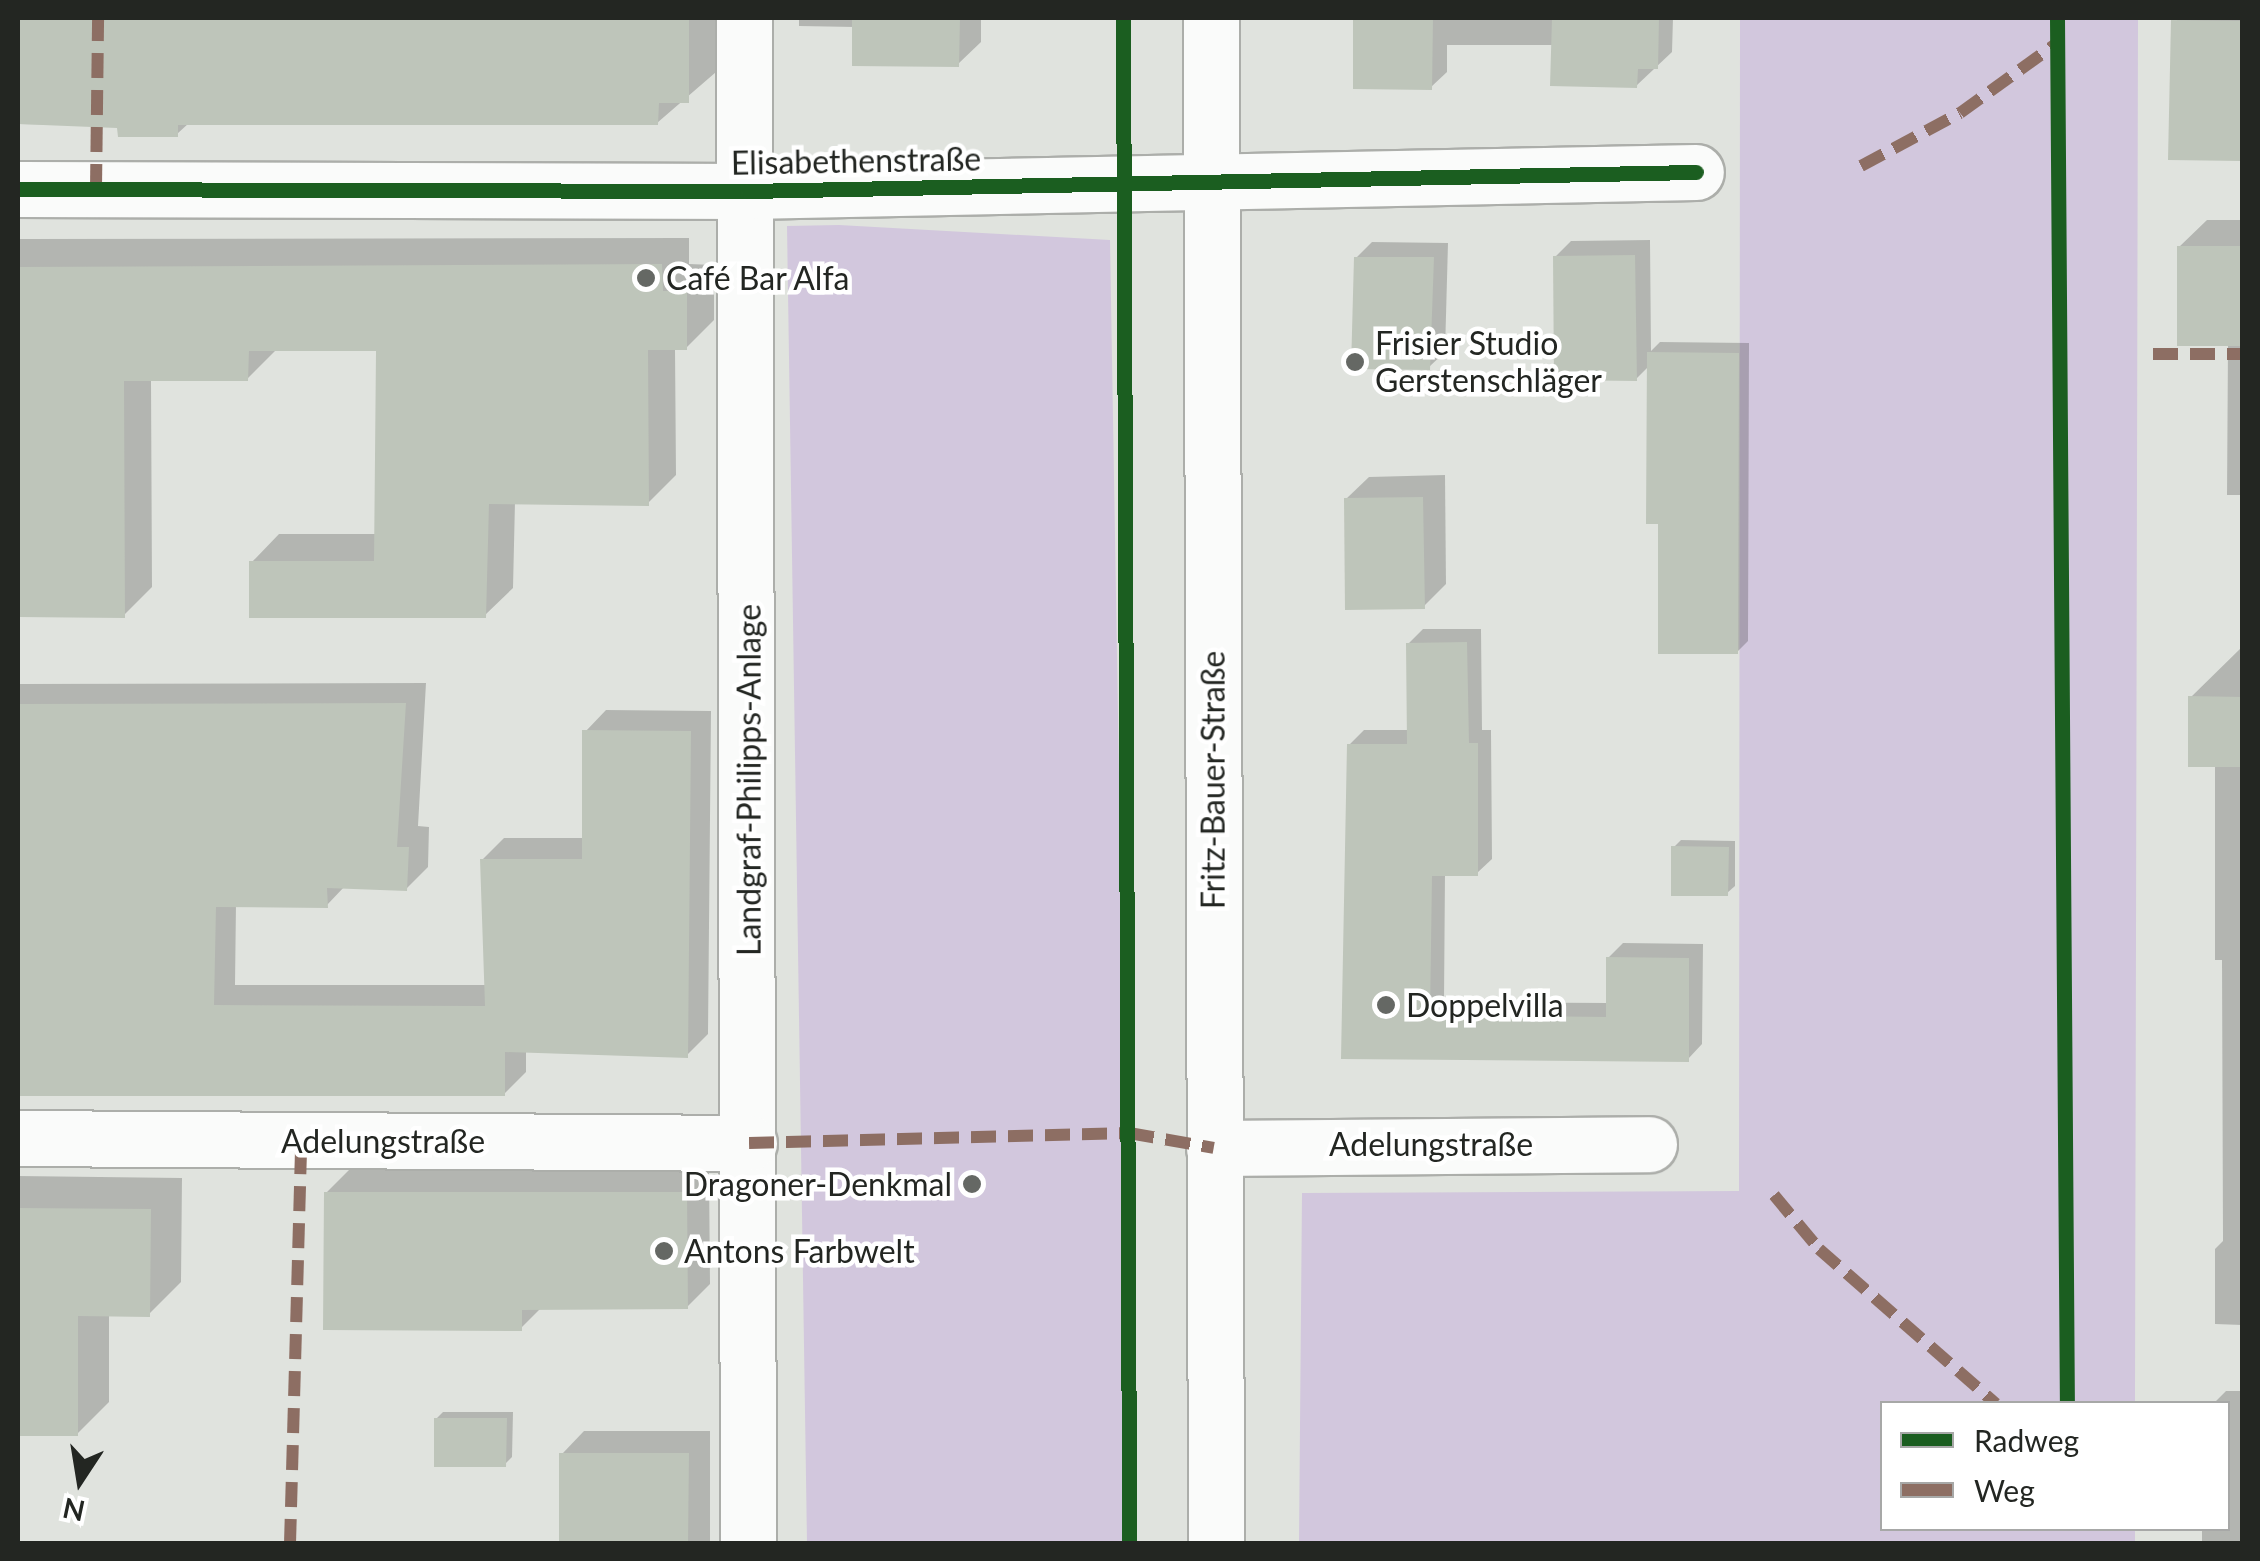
<!DOCTYPE html>
<meta charset="utf-8">
<style>
body{margin:0}
#map{position:relative;width:2260px;height:1561px;overflow:hidden;background:#e0e3de;font-family:Lato,sans-serif}
div>[style]{position:absolute}
.green>*{inset:0;background:#d2c7dd}
.shadow>*{inset:0;background:#0003}
.building>*{inset:0;background:#bec5ba}
.roads{filter:drop-shadow(2px 0 #acaeaa) drop-shadow(-2px 0 #acaeaa) drop-shadow(0 2px #acaeaa) drop-shadow(0 -2px #acaeaa)}
.minor>*{height:55px;margin:-27.5px;padding:0 27.5px;transform-origin:27.5px;border-radius:27.5px;background:#fafbfa}
.major>*{height:55px;margin:-27.5px;padding:0 27.5px;transform-origin:27.5px;border-radius:27.5px;background:#fafbfa}
.quiet>*{height:12px;margin-top:-6px;transform-origin:0;background:repeating-linear-gradient(90deg,#8d6e63 0 25px,transparent 0 37px)}
.cycleway>*{height:15px;margin:-7.5px;padding:0 7.5px;transform-origin:7.5px;border-radius:7.5px;background:#1b5e20}
.dots>*{width:28px;height:28px;translate:-50% -50%;box-sizing:border-box;border:5px solid #fff;border-radius:50%}
span{translate:-50% -50%;white-space:nowrap;text-align:center;line-height:1.15;-webkit-text-stroke:9px #fff;paint-order:stroke}
.street-label{font-size:32px;color:#232622}
.poi-label{font-size:32px;color:#232622}
.left{translate:0 -50%;text-align:left}
.right{translate:-100% -50%;text-align:right}
.frame{position:absolute;inset:0;border:20px solid #232622;pointer-events:none}
.legend{position:absolute;left:1880px;top:1401px;width:350px;height:130px;box-sizing:border-box;background:#fff;border:2px solid #a7a8a7;margin:0;padding:12px 18px;list-style:none;font-size:30px;color:#232622}
.legend li{display:flex;align-items:center;gap:20px;height:50px}
.legend b{width:50px;border:2px solid #a7a8a7}
.north{position:absolute;left:30px;top:1431px;width:100px;height:100px;-webkit-text-stroke:8px #fff;paint-order:stroke;rotate:192deg;font-size:28px;font-weight:700;line-height:40px;text-align:center;color:#232622}
.north::after{content:'';display:block;margin:auto;width:35px;height:45px;background:#232622;clip-path:polygon(50% 0,100% 100%,50% 72%,0 100%)}
</style>
<div id="map">
<div class="green">
<i style="clip-path:polygon(1740px 18px,2138px 18px,2135px 1403px,1882px 1404px,1882px 1528px,2135px 1529px,2135px 1543px,1299px 1543px,1302px 1193px,1739px 1191px)"></i>
<i style="clip-path:polygon(839px 225px,1110px 240px,1132px 1543px,807px 1543px,787px 226px)"></i>
</div>
<div class="shadow">
<i style="clip-path:polygon(18px 18px,723px 18px,723px 66px,657px 123px,189px 123px,177px 134px,120px 125px,18px 124px)"></i>
<i style="clip-path:polygon(799px 18px,981px 18px,981px 42px,958px 64px,855px 27px,799px 26px)"></i>
<i style="clip-path:polygon(1356px 18px,1673px 18px,1672px 52px,1636px 86px,1553px 45px,1447px 45px,1447px 72px,1431px 87px,1355px 86px)"></i>
<i style="clip-path:polygon(2177px 18px,2242px 18px,2242px 159px,2170px 158px)"></i>
<i style="clip-path:polygon(2207px 220px,2242px 220px,2242px 495px,2227px 495px,2228px 344px,2179px 247px)"></i>
<i style="clip-path:polygon(689px 238px,689px 264px,714px 265px,714px 320px,686px 348px,675px 348px,676px 475px,648px 503px,515px 502px,513px 588px,485px 615px,252px 562px,279px 534px,377px 534px,379px 348px,275px 351px,247px 379px,151px 379px,152px 587px,124px 615px,18px 615px,18px 239px)"></i>
<i style="clip-path:polygon(1650px 240px,1651px 351px,1660px 342px,1749px 343px,1748px 641px,1737px 652px,1661px 522px,1649px 366px,1636px 379px,1555px 257px,1571px 241px)"></i>
<i style="clip-path:polygon(1372px 242px,1448px 243px,1445px 352px,1429px 367px,1356px 258px)"></i>
<i style="clip-path:polygon(1445px 475px,1446px 584px,1424px 606px,1346px 499px,1369px 477px)"></i>
<i style="clip-path:polygon(1423px 629px,1481px 629px,1482px 730px,1491px 730px,1492px 859px,1477px 873px,1445px 873px,1444px 1002px,1608px 1003px,1608px 958px,1623px 943px,1703px 944px,1702px 1044px,1688px 1059px,1344px 1057px,1349px 745px,1364px 730px,1409px 730px,1408px 644px)"></i>
<i style="clip-path:polygon(2242px 647px,2242px 1325px,2215px 1324px,2215px 1249px,2223px 1241px,2222px 960px,2215px 960px,2215px 765px,2191px 697px)"></i>
<i style="clip-path:polygon(426px 683px,418px 826px,429px 827px,428px 867px,406px 889px,345px 886px,327px 905px,236px 904px,235px 985px,486px 985px,482px 860px,504px 838px,585px 838px,585px 732px,606px 710px,711px 711px,708px 1034px,687px 1055px,526px 1050px,526px 1072px,504px 1094px,18px 1094px,18px 684px)"></i>
<i style="clip-path:polygon(1681px 840px,1735px 841px,1735px 886px,1727px 893px,1674px 847px)"></i>
<i style="clip-path:polygon(709px 1169px,710px 1284px,687px 1307px,542px 1307px,521px 1328px,326px 1193px,349px 1170px)"></i>
<i style="clip-path:polygon(18px 1176px,182px 1178px,181px 1282px,149px 1314px,109px 1314px,109px 1402px,77px 1434px,18px 1434px)"></i>
<i style="clip-path:polygon(2226px 1391px,2242px 1391px,2242px 1544px,2202px 1544px,2202px 1528px,2228px 1528px,2228px 1404px,2213px 1404px)"></i>
<i style="clip-path:polygon(443px 1412px,513px 1412px,512px 1457px,505px 1464px,436px 1419px)"></i>
<i style="clip-path:polygon(584px 1431px,710px 1431px,710px 1544px,562px 1544px,562px 1454px)"></i>
</div>
<div class="building">
<i style="clip-path:polygon(18px 18px,689px 18px,689px 103px,659px 103px,658px 125px,178px 125px,178px 137px,118px 137px,117px 128px,18px 124px)"></i>
<i style="clip-path:polygon(852px 18px,960px 18px,959px 67px,852px 66px)"></i>
<i style="clip-path:polygon(1353px 18px,1433px 18px,1432px 90px,1353px 89px)"></i>
<i style="clip-path:polygon(1552px 18px,1659px 18px,1658px 69px,1638px 69px,1637px 88px,1550px 86px)"></i>
<i style="clip-path:polygon(2171px 20px,2242px 21px,2242px 161px,2168px 160px)"></i>
<i style="clip-path:polygon(2177px 246px,2242px 246px,2242px 346px,2177px 346px)"></i>
<i style="clip-path:polygon(1635px 255px,1637px 381px,1554px 380px,1553px 256px)"></i>
<i style="clip-path:polygon(1354px 257px,1434px 257px,1430px 370px,1351px 369px)"></i>
<i style="clip-path:polygon(662px 264px,663px 291px,687px 291px,687px 350px,648px 350px,649px 506px,489px 504px,486px 618px,249px 618px,249px 561px,374px 561px,376px 351px,249px 351px,248px 381px,124px 381px,125px 618px,18px 617px,18px 267px)"></i>
<i style="clip-path:polygon(1647px 352px,1739px 353px,1738px 654px,1658px 654px,1658px 524px,1646px 524px)"></i>
<i style="clip-path:polygon(1423px 497px,1425px 609px,1345px 610px,1344px 498px)"></i>
<i style="clip-path:polygon(1467px 642px,1469px 743px,1478px 743px,1478px 876px,1432px 876px,1430px 1015px,1606px 1017px,1606px 957px,1689px 958px,1689px 1062px,1341px 1059px,1347px 744px,1407px 744px,1406px 643px)"></i>
<i style="clip-path:polygon(2188px 696px,2242px 697px,2242px 767px,2188px 767px)"></i>
<i style="clip-path:polygon(406px 703px,397px 847px,409px 847px,407px 891px,327px 888px,328px 908px,216px 907px,214px 1005px,485px 1006px,480px 859px,582px 859px,582px 730px,691px 731px,688px 1058px,505px 1052px,505px 1096px,18px 1096px,18px 704px)"></i>
<i style="clip-path:polygon(1671px 846px,1729px 847px,1728px 896px,1671px 896px)"></i>
<i style="clip-path:polygon(324px 1192px,687px 1192px,688px 1309px,522px 1310px,522px 1331px,323px 1330px)"></i>
<i style="clip-path:polygon(18px 1208px,151px 1209px,150px 1317px,78px 1316px,78px 1436px,18px 1436px)"></i>
<i style="clip-path:polygon(434px 1418px,507px 1418px,506px 1467px,434px 1467px)"></i>
<i style="clip-path:polygon(559px 1453px,689px 1453px,688px 1544px,559px 1544px)"></i>
</div>
<div class="roads">
<div class="minor">
<i style="left:744px;top:18px;width:1526px;rotate:89.85deg"></i>
<i style="left:18px;top:189px;width:730px;rotate:0.16deg"></i>
<i style="left:748px;top:191px;width:948px;rotate:-1.15deg"></i>
<i style="left:18px;top:1138px;width:731px;rotate:0.39deg"></i>
<i style="left:1214px;top:1148px;width:435px;rotate:-0.5deg"></i>
</div>
<div class="major">
<i style="left:1211px;top:18px;width:1526px;rotate:89.81deg"></i>
</div>
</div>
<div class="quiet">
<i style="left:1861px;top:166px;width:112px;rotate:-28.2deg"></i>
<i style="left:1960px;top:113px;width:120px;rotate:-35.8deg"></i>
<i style="left:96px;top:189px;width:171px;rotate:-89.3deg"></i>
<i style="left:2153px;top:354px;width:89px"></i>
<i style="left:749px;top:1143px;width:380px;rotate:-1.5deg"></i>
<i style="left:1129px;top:1133px;width:86px;rotate:10deg"></i>
<i style="left:1774px;top:1195px;width:70px;rotate:50.2deg"></i>
<i style="left:1819px;top:1249px;width:235px;rotate:41.2deg"></i>
<i style="left:290px;top:1544px;width:403px;rotate:-88.4deg"></i>
</div>
<div class="cycleway">
<i style="left:1123px;top:18px;width:1526px;rotate:89.77deg"></i>
<i style="left:2057px;top:18px;width:1386px;rotate:89.59deg"></i>
<i style="left:18px;top:189px;width:730px;rotate:0.16deg"></i>
<i style="left:748px;top:191px;width:948px;rotate:-1.15deg"></i>
</div>
<div class="dots">
<i style="left:646px;top:278px;background:#656864"></i>
<i style="left:1355px;top:362px;background:#656864"></i>
<i style="left:1386px;top:1005px;background:#656864"></i>
<i style="left:972px;top:1184px;background:#656864"></i>
<i style="left:664px;top:1251px;background:#656864"></i>
</div>
<div class="street-label">
<span style="left:856px;top:161px;rotate:-1deg">Elisabethenstraße</span>
<span style="left:749px;top:780px;rotate:-90deg">Landgraf-Philipps-Anlage</span>
<span style="left:1213px;top:780px;rotate:-90deg">Fritz-Bauer-Straße</span>
<span style="left:383px;top:1141px">Adelungstraße</span>
<span style="left:1431px;top:1144px">Adelungstraße</span>
</div>
<div class="poi-label">
<span class="left" style="left:666px;top:278px">Café Bar Alfa</span>
<span class="left" style="left:1375px;top:362px">Frisier Studio<br>Gerstenschläger</span>
<span class="left" style="left:1406px;top:1005px">Doppelvilla</span>
<span class="right" style="left:952px;top:1184px">Dragoner-Denkmal</span>
<span class="left" style="left:684px;top:1251px">Antons Farbwelt</span>
</div>
<div class="frame"></div>
<ul class="legend">
<li><b style="height:12px;background:#1b5e20"></b>Radweg</li>
<li><b style="height:12px;background:#8d6e63"></b>Weg</li>
</ul>
<div class="north">N</div>
</div>
